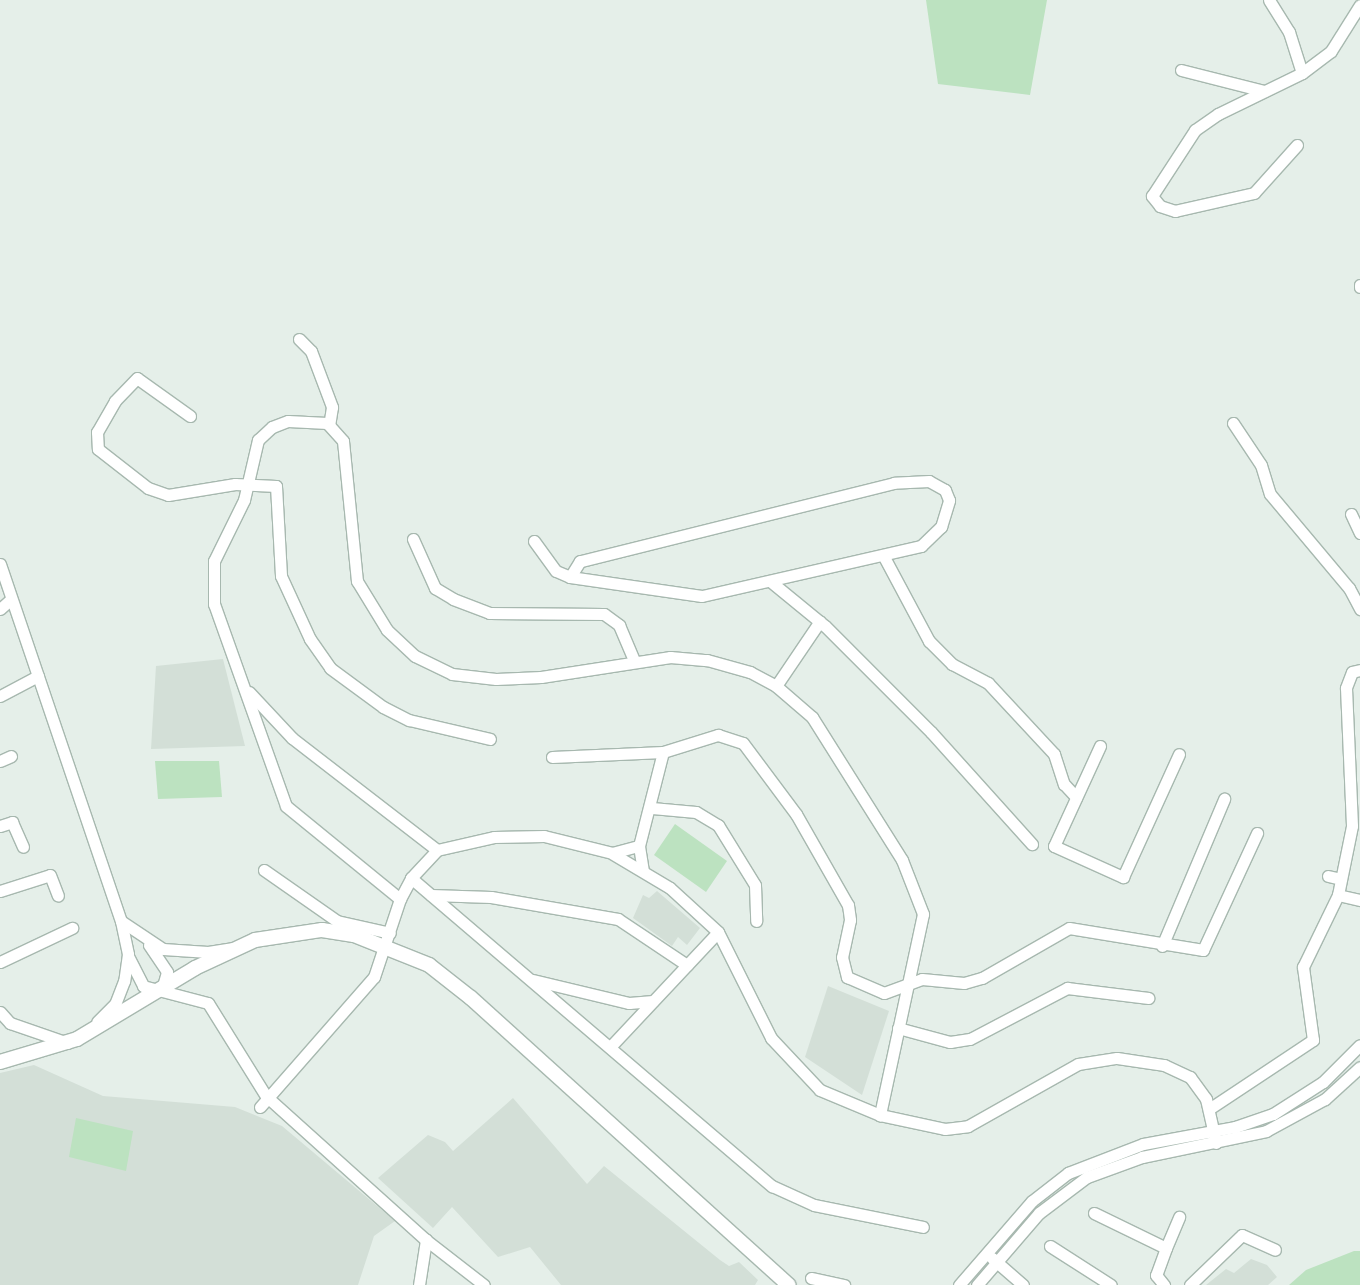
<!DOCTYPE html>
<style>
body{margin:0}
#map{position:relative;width:1360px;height:1285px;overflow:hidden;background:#e5efe9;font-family:Arial,sans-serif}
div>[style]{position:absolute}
.built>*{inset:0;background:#d3dfd7}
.green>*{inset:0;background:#bce2c0}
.roads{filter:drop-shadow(1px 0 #a7b8af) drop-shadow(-1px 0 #a7b8af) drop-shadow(0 1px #a7b8af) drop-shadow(0 -1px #a7b8af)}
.minor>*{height:11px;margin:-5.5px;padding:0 5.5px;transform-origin:5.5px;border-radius:5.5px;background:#fff}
.tertiary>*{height:14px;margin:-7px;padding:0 7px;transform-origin:7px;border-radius:7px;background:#fff}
span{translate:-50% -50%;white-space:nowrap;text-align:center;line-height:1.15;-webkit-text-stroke:4.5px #f6fbf8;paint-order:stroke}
</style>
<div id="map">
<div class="built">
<i style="clip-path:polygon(223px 659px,245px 746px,151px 749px,156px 666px)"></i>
<i style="clip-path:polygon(657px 891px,700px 928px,687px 945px,678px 937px,672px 946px,633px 918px,643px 895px,649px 898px)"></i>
<i style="clip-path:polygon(828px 986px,889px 1011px,862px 1095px,805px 1057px)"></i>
<i style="clip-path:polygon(34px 1065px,103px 1096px,235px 1107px,282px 1126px,395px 1221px,374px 1236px,358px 1285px,0 1285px,0 1073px)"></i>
<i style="clip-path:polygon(513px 1098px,587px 1184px,604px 1166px,720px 1260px,729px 1266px,739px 1262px,758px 1280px,755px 1285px,561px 1285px,530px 1247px,498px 1257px,452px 1207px,433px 1228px,378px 1178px,428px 1135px,445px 1142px,453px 1151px)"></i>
<i style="clip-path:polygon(1251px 1259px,1267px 1265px,1277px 1277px,1268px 1285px,1206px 1285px,1226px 1269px,1234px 1273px)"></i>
</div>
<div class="green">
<i style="clip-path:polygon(926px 0,1047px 0,1030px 95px,938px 84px)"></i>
<i style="clip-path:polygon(155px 761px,219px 761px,222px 797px,158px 799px)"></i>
<i style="clip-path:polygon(675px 824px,727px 861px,706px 892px,654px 855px)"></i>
<i style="clip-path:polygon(76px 1118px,133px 1131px,126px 1171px,69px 1157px)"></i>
<i style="clip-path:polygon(1354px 1251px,1360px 1251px,1360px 1285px,1289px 1285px,1306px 1270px)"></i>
</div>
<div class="roads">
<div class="minor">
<i style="left:1269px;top:0;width:38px;rotate:58deg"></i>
<i style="left:1289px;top:32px;width:43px;rotate:72.4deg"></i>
<i style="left:1181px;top:70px;width:86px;rotate:14.2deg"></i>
<i style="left:1297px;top:145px;width:64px;rotate:131.9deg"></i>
<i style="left:1254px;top:193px;width:81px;rotate:167.2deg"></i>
<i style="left:1175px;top:211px;width:16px;rotate:-162deg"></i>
<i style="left:1160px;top:206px;width:13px;rotate:-129deg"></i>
<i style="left:1152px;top:196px;width:79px;rotate:-56.9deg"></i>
<i style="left:1195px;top:130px;width:28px;rotate:-35deg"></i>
<i style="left:1218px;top:114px;width:93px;rotate:-26deg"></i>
<i style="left:1302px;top:73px;width:36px;rotate:-37deg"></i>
<i style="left:1331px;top:51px;width:54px;rotate:-57.8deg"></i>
<i style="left:1360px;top:285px;width:2px;rotate:90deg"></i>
<i style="left:299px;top:339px;width:17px;rotate:45deg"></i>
<i style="left:311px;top:351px;width:60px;rotate:69.4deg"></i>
<i style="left:332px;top:407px;width:18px;rotate:99deg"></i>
<i style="left:190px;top:416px;width:65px;rotate:-144.4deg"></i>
<i style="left:137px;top:378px;width:32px;rotate:134deg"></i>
<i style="left:115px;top:401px;width:36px;rotate:120deg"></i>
<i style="left:97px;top:432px;width:17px;rotate:87deg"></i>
<i style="left:98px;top:449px;width:63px;rotate:38deg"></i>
<i style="left:148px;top:488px;width:21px;rotate:19deg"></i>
<i style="left:168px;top:495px;width:68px;rotate:-9.3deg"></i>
<i style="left:235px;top:484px;width:41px;rotate:2.8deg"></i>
<i style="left:276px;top:486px;width:90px;rotate:86.8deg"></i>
<i style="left:281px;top:576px;width:69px;rotate:65.3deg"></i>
<i style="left:310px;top:639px;width:35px;rotate:55deg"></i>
<i style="left:330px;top:668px;width:66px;rotate:36.3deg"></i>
<i style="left:383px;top:707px;width:29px;rotate:27deg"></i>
<i style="left:409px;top:720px;width:83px;rotate:13.2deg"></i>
<i style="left:1233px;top:423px;width:50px;rotate:56.3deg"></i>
<i style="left:1261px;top:465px;width:30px;rotate:73deg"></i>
<i style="left:1270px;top:494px;width:123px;rotate:50deg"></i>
<i style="left:1349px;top:588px;width:24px;rotate:62deg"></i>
<i style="left:1351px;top:514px;width:21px;rotate:65deg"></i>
<i style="left:413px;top:539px;width:54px;rotate:65.8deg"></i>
<i style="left:435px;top:588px;width:21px;rotate:31deg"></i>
<i style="left:453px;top:599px;width:39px;rotate:21deg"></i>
<i style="left:489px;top:613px;width:115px;rotate:0.5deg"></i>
<i style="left:604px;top:614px;width:19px;rotate:36deg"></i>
<i style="left:619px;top:625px;width:39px;rotate:67deg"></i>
<i style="left:534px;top:541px;width:37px;rotate:54deg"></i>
<i style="left:556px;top:571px;width:15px;rotate:23deg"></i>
<i style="left:570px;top:577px;width:133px;rotate:8.2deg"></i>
<i style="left:702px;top:596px;width:225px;rotate:-12.9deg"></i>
<i style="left:921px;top:546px;width:28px;rotate:-44deg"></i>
<i style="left:941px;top:527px;width:28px;rotate:-73deg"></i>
<i style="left:949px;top:500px;width:11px;rotate:-112deg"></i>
<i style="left:945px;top:490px;width:18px;rotate:-151deg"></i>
<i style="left:929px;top:481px;width:35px;rotate:177deg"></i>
<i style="left:894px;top:483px;width:324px;rotate:166deg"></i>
<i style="left:580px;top:561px;width:19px;rotate:122deg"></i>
<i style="left:883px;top:555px;width:98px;rotate:61.9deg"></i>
<i style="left:929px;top:641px;width:33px;rotate:45deg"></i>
<i style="left:952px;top:664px;width:41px;rotate:27.8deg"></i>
<i style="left:988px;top:683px;width:97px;rotate:47.1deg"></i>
<i style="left:1054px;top:754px;width:32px;rotate:72deg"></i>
<i style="left:1064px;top:784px;width:18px;rotate:47deg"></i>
<i style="left:0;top:564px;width:377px;rotate:71.3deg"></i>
<i style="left:121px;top:921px;width:34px;rotate:78deg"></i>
<i style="left:128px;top:954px;width:27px;rotate:98deg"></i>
<i style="left:124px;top:981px;width:25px;rotate:111deg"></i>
<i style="left:115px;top:1004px;width:25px;rotate:135deg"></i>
<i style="left:770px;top:581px;width:71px;rotate:39.3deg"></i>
<i style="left:825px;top:626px;width:150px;rotate:45deg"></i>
<i style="left:931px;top:732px;width:151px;rotate:48deg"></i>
<i style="left:0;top:609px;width:15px;rotate:-42deg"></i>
<i style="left:1360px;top:670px;width:8px;rotate:166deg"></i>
<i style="left:1352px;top:672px;width:17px;rotate:111deg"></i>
<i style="left:1346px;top:688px;width:138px;rotate:87.5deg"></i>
<i style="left:1352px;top:826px;width:70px;rotate:101.5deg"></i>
<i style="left:1338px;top:895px;width:23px;rotate:13deg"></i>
<i style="left:776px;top:686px;width:78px;rotate:-55.9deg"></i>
<i style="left:249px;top:692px;width:63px;rotate:46.9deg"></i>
<i style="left:292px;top:738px;width:183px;rotate:37.7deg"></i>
<i style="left:0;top:696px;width:43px;rotate:-27.8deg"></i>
<i style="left:1100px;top:746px;width:110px;rotate:114.7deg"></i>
<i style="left:1054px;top:846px;width:76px;rotate:24.2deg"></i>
<i style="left:1123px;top:877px;width:135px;rotate:-65.5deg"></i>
<i style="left:552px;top:757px;width:111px;rotate:-2.6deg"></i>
<i style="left:0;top:761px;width:12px;rotate:-24deg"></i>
<i style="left:652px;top:808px;width:44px;rotate:5.2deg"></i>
<i style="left:696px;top:812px;width:26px;rotate:31deg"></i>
<i style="left:718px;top:825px;width:70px;rotate:58.3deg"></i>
<i style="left:755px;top:885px;width:36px;rotate:88deg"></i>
<i style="left:0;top:826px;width:13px;rotate:-18deg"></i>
<i style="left:12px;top:822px;width:27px;rotate:66deg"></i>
<i style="left:639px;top:846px;width:97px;rotate:-75.7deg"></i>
<i style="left:663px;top:752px;width:58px;rotate:-17.2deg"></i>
<i style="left:718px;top:735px;width:26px;rotate:18deg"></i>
<i style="left:743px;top:743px;width:89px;rotate:53.3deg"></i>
<i style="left:796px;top:814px;width:105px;rotate:60.3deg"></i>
<i style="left:848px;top:905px;width:15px;rotate:82deg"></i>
<i style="left:850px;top:920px;width:38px;rotate:102deg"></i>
<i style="left:842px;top:957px;width:21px;rotate:76deg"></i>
<i style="left:847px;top:977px;width:40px;rotate:23.4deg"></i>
<i style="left:884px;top:993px;width:40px;rotate:-20.2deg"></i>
<i style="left:922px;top:979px;width:42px;rotate:5.4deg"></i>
<i style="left:964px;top:983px;width:19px;rotate:-16deg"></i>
<i style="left:982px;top:978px;width:100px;rotate:-29.9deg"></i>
<i style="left:1069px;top:928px;width:136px;rotate:9.3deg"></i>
<i style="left:1203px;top:950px;width:129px;rotate:-65.2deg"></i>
<i style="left:613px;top:854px;width:66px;rotate:30.8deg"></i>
<i style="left:670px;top:888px;width:65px;rotate:42.5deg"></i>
<i style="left:718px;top:932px;width:119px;rotate:63.4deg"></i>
<i style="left:771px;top:1038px;width:71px;rotate:46.7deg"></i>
<i style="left:820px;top:1090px;width:65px;rotate:22.6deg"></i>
<i style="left:264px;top:870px;width:89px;rotate:34.9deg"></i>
<i style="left:337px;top:921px;width:54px;rotate:12.8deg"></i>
<i style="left:1328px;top:876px;width:13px;rotate:13deg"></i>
<i style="left:411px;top:878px;width:475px;rotate:40.5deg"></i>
<i style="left:772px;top:1186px;width:46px;rotate:24.3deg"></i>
<i style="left:814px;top:1205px;width:111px;rotate:11.4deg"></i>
<i style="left:0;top:891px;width:52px;rotate:-17.7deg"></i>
<i style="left:50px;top:875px;width:22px;rotate:69deg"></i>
<i style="left:431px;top:895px;width:60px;rotate:1.9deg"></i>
<i style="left:491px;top:897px;width:129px;rotate:9.8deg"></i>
<i style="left:618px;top:919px;width:83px;rotate:33.7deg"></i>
<i style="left:400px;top:899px;width:147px;rotate:-140.8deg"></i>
<i style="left:286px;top:806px;width:214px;rotate:-109.6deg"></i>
<i style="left:214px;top:604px;width:43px;rotate:-90deg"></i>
<i style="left:214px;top:561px;width:68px;rotate:-63.8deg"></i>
<i style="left:244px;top:500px;width:62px;rotate:-76.9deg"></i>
<i style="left:258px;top:440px;width:19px;rotate:-43deg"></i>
<i style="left:272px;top:427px;width:17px;rotate:-21deg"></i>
<i style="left:288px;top:421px;width:39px;rotate:3deg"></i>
<i style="left:327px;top:423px;width:24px;rotate:48deg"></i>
<i style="left:343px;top:441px;width:141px;rotate:84.3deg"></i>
<i style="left:357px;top:581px;width:57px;rotate:58.5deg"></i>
<i style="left:387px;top:630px;width:38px;rotate:43deg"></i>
<i style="left:415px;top:656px;width:41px;rotate:25.9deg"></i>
<i style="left:452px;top:674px;width:44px;rotate:6.5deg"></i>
<i style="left:496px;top:679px;width:45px;rotate:-2.5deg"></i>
<i style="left:541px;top:677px;width:131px;rotate:-8.8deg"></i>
<i style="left:670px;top:657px;width:37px;rotate:5deg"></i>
<i style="left:707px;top:660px;width:45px;rotate:15.6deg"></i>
<i style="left:750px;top:672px;width:30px;rotate:28deg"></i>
<i style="left:776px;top:686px;width:48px;rotate:40.7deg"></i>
<i style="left:812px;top:717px;width:169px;rotate:57.8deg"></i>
<i style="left:902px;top:860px;width:58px;rotate:68.7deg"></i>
<i style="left:923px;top:914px;width:206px;rotate:102.1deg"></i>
<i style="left:880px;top:1115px;width:66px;rotate:12.2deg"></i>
<i style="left:945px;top:1129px;width:23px;rotate:-7deg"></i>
<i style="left:968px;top:1126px;width:126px;rotate:-29.4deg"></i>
<i style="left:1078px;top:1064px;width:39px;rotate:-9deg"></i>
<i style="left:1117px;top:1058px;width:48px;rotate:8.5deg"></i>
<i style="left:1164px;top:1065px;width:29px;rotate:25deg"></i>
<i style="left:1190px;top:1077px;width:27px;rotate:54deg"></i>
<i style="left:1206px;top:1099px;width:45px;rotate:77.2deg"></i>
<i style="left:121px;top:921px;width:50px;rotate:33.7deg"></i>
<i style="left:163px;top:949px;width:45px;rotate:3.8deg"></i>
<i style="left:208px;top:952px;width:24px;rotate:-9deg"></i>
<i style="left:149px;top:945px;width:32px;rotate:56deg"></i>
<i style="left:167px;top:972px;width:18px;rotate:106deg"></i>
<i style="left:1162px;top:946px;width:160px;rotate:-67.1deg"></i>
<i style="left:128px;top:956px;width:34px;rotate:63deg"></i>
<i style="left:143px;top:986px;width:67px;rotate:14.7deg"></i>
<i style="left:208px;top:1003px;width:110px;rotate:58.1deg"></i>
<i style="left:266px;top:1096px;width:215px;rotate:42deg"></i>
<i style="left:426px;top:1240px;width:73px;rotate:37.8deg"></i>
<i style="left:0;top:962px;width:80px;rotate:-25.3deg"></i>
<i style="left:533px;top:980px;width:99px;rotate:13.5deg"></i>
<i style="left:629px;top:1003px;width:24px;rotate:-5deg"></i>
<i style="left:0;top:1012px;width:15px;rotate:48deg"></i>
<i style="left:10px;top:1023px;width:61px;rotate:19deg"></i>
<i style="left:898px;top:1028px;width:54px;rotate:15.1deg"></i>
<i style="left:950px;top:1042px;width:20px;rotate:-9deg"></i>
<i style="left:970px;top:1039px;width:110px;rotate:-27.7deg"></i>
<i style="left:1067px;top:988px;width:82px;rotate:7deg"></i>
<i style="left:611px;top:1046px;width:156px;rotate:-46.8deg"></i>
<i style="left:260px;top:1107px;width:173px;rotate:-48.8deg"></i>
<i style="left:374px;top:977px;width:82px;rotate:-71.6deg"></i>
<i style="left:400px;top:899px;width:24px;rotate:-62deg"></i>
<i style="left:411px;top:878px;width:38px;rotate:-47deg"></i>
<i style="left:437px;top:850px;width:58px;rotate:-12.8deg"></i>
<i style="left:494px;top:837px;width:50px;rotate:-1.1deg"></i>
<i style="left:544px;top:836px;width:70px;rotate:14deg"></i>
<i style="left:612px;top:853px;width:28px;rotate:-15deg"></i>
<i style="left:639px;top:846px;width:25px;rotate:81deg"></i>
<i style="left:1209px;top:1109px;width:125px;rotate:-33.6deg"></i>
<i style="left:1313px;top:1040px;width:74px;rotate:-97.8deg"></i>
<i style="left:1303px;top:967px;width:80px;rotate:-64.1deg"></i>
<i style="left:1094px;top:1213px;width:80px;rotate:25.9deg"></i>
<i style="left:1166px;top:1248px;width:29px;rotate:110deg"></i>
<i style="left:1156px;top:1275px;width:13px;rotate:51deg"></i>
<i style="left:1050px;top:1246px;width:72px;rotate:32.6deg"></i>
<i style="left:1166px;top:1248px;width:34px;rotate:-67deg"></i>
<i style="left:992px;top:1258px;width:41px;rotate:41.1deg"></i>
<i style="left:811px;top:1278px;width:34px;rotate:12deg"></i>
<i style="left:419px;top:1285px;width:46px;rotate:-81.2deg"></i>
<i style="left:959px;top:1285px;width:111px;rotate:-49deg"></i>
<i style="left:1032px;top:1201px;width:46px;rotate:-37.9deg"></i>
<i style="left:1068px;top:1173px;width:80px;rotate:-21.1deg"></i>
<i style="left:1143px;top:1144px;width:94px;rotate:-10.5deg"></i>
<i style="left:1235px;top:1127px;width:40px;rotate:-18.9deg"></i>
<i style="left:1273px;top:1114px;width:59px;rotate:-32.6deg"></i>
<i style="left:1323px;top:1082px;width:52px;rotate:-45deg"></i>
<i style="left:977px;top:1285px;width:95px;rotate:-49.3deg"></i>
<i style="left:1039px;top:1213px;width:60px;rotate:-36.9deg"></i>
<i style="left:1087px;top:1177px;width:59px;rotate:-20deg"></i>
<i style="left:1142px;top:1157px;width:127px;rotate:-11.8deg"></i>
<i style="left:1266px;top:1131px;width:67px;rotate:-28.5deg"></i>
<i style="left:1325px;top:1099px;width:47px;rotate:-42.4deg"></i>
<i style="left:1190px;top:1285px;width:72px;rotate:-43.9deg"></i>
<i style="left:1242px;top:1235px;width:36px;rotate:24deg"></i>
</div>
<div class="tertiary">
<i style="left:0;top:1062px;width:80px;rotate:-16.6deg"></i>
<i style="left:77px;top:1039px;width:138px;rotate:-31deg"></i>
<i style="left:195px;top:968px;width:66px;rotate:-25deg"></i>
<i style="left:255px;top:940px;width:68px;rotate:-8.5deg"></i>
<i style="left:322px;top:930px;width:32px;rotate:9deg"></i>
<i style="left:354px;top:935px;width:81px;rotate:21.8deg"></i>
<i style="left:429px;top:965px;width:53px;rotate:38.2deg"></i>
<i style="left:471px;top:998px;width:428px;rotate:42.1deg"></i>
</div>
</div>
</div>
